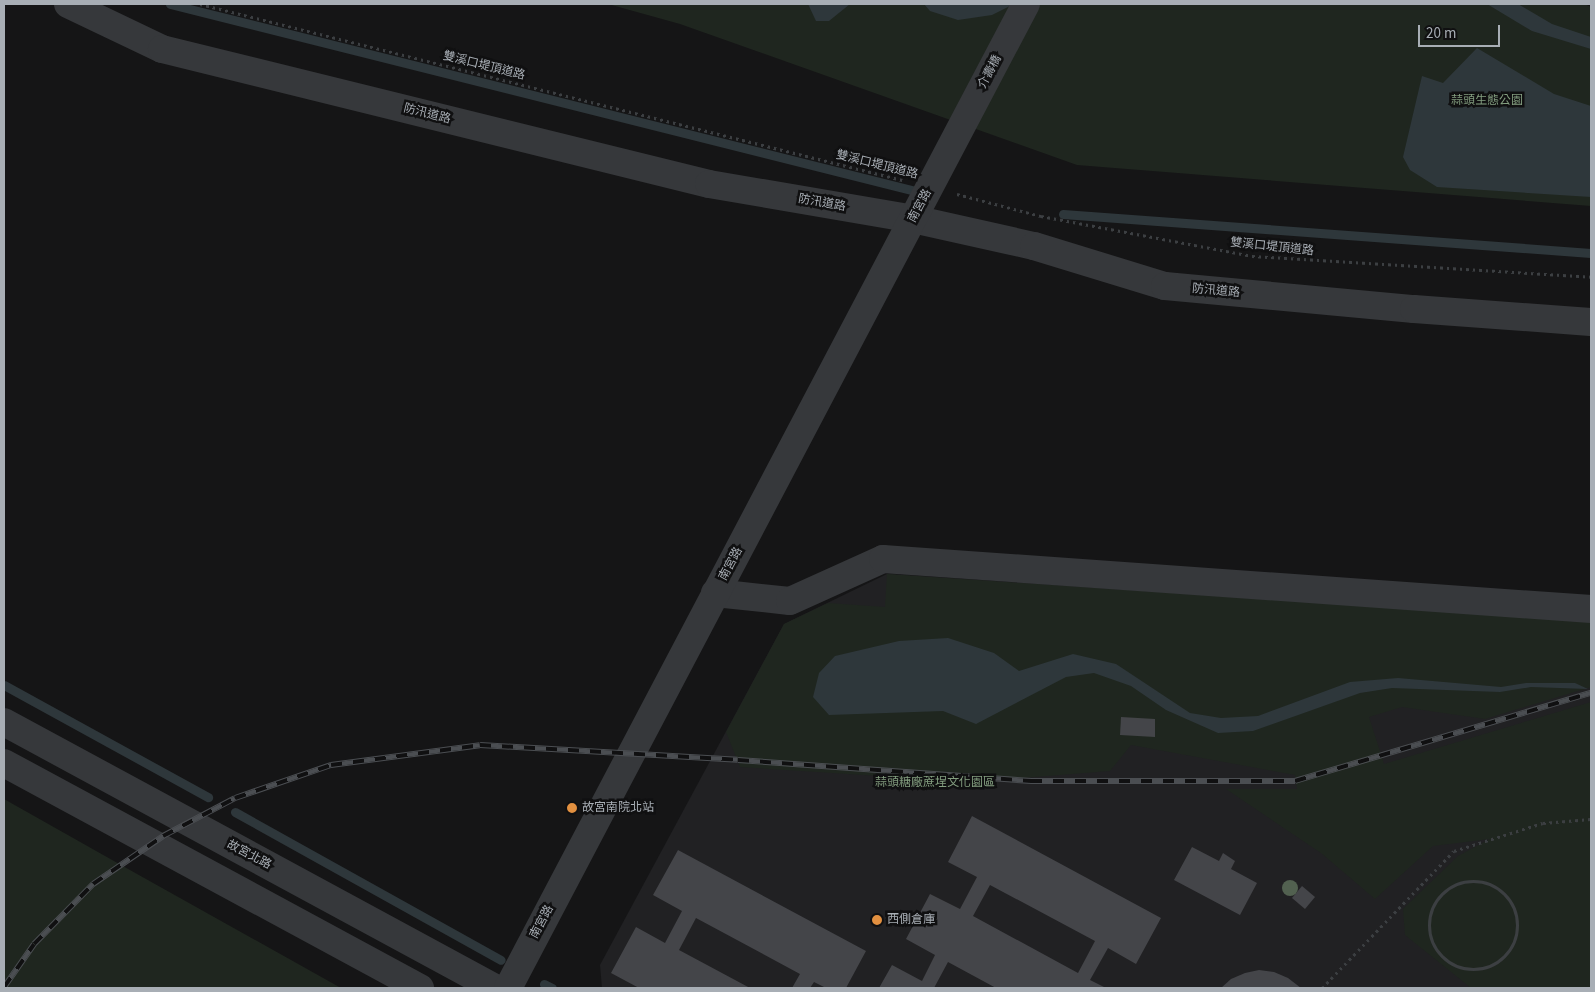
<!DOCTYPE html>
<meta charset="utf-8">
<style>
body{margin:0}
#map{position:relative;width:1595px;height:992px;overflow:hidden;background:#151516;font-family:"Source Sans 3","Noto Sans TC",sans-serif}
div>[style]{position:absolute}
.built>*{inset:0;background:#212123}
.green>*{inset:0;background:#1f261f}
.water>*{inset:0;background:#2e373b}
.stream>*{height:9px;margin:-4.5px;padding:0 4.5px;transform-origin:4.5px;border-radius:4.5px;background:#2e373b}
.building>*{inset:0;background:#444549}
.path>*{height:3px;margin-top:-1.5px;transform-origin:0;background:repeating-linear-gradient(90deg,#3c3f42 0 2.5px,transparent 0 6.5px)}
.path>.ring{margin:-1.5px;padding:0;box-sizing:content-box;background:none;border:3px solid #3c3f42;border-radius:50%}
.minor>*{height:28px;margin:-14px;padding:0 14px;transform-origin:14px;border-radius:14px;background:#36383b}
.rail>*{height:5.5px;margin-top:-2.75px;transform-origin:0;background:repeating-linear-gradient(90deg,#101011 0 11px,#4b4e52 0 22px);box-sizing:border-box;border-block:1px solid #4b4e52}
.trees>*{width:16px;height:16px;margin:-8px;border-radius:50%;background:#526150}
.dots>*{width:14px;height:14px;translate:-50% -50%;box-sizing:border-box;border:2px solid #101011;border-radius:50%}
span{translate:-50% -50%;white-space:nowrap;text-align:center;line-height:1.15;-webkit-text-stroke:5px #101011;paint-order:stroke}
.street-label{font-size:12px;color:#a8aeb5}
.park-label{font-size:12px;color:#849f80}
.poi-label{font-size:12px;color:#a8aeb5}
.left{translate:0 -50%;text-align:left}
.frame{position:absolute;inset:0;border:5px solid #a8aeb5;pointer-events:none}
.scale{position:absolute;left:1418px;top:25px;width:82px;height:22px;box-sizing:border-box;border:2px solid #a8aeb5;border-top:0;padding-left:6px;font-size:15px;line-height:18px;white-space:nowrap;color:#a8aeb5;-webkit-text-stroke:4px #101011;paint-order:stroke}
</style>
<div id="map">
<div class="built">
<i style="clip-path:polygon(887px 574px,1591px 621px,1591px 988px,602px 988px,600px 965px,784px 624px)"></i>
</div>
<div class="green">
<i style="clip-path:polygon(608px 4px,1584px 4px,1591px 7px,1591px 206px,1077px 165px,680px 24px)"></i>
<i style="clip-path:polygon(887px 574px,1591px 621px,1591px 687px,1485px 719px,1402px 707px,1369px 717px,1384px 764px,1591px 702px,1591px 988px,1471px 988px,1405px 935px,1403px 909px,1458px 856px,1490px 839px,1433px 846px,1375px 899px,1321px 853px,1226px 789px,1297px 789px,1295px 775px,1131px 745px,1110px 771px,972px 782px,740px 767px,726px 732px,784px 624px,828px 603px,885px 607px)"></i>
<i style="clip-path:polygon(4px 799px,121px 865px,341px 988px,4px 988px)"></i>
</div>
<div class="water">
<i style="clip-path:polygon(808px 4px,850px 4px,829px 21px,816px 21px)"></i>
<i style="clip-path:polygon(924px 4px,1014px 4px,992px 15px,958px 20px,930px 11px)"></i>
<i style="clip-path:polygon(1487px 4px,1518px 4px,1552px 24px,1591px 37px,1591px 49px,1532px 31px)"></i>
<i style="clip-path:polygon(1477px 48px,1554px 94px,1591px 106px,1591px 197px,1437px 187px,1410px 170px,1403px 157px,1422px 76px,1443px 83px)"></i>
<i style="clip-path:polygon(948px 638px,994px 653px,1019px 671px,1073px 654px,1116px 664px,1190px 713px,1221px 718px,1258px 716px,1350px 682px,1398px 678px,1501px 687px,1526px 683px,1575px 683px,1588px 689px,1531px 687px,1500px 692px,1392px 688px,1360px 693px,1253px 731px,1218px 733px,1166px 710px,1131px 686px,1094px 673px,1066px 677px,976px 724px,943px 711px,829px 715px,813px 697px,819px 673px,835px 656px,899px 641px)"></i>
</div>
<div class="stream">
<i style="left:170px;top:4px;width:768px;rotate:14.09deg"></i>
<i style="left:1063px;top:214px;width:529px;rotate:4.22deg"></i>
<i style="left:4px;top:685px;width:233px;rotate:28.8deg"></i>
<i style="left:235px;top:812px;width:304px;rotate:29.1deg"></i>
<i style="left:544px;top:984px;width:9px;rotate:27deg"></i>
</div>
<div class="building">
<i style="clip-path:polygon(1121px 717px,1155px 719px,1155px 737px,1120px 735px)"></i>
<i style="clip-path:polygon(evenodd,972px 816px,1161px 918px,1136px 964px,1108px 948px,1090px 980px,1106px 988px,996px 988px,948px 962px,934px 988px,879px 988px,892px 965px,922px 981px,935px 955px,906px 939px,930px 894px,960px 909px,977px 877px,948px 862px,972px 816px,990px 885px,1095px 941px,1078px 973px,973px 916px,990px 885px)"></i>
<i style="clip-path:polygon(1192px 847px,1219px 861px,1223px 853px,1235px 861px,1231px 869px,1257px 883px,1240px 915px,1174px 880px)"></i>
<i style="clip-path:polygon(678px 850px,866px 951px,846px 988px,826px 988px,814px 982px,810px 988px,792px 988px,800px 974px,696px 918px,679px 950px,750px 988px,639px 988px,611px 973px,636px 927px,665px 943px,682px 911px,653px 895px)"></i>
<i style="clip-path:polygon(1302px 886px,1315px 897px,1305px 909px,1292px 898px)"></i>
<i style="clip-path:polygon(1259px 970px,1274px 972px,1288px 978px,1301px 988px,1221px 988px,1231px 979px,1245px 973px)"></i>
</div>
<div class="path">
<i style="left:200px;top:4px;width:724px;rotate:14.07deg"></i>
<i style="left:957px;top:194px;width:87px;rotate:14.7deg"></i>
<i style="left:1041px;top:216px;width:215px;rotate:10.7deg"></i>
<i style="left:1252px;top:256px;width:340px;rotate:3.5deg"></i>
<i class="ring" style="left:1429px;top:881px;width:85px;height:85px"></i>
<i style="left:1322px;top:988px;width:190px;rotate:-46.1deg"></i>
<i style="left:1454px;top:851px;width:93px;rotate:-17.5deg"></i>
<i style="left:1543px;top:823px;width:48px;rotate:-4.8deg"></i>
</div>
<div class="minor">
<i style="left:68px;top:4px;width:104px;rotate:25.6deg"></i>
<i style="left:162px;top:49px;width:563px;rotate:13.86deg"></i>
<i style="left:709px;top:184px;width:207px;rotate:9.7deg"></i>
<i style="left:913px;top:219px;width:124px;rotate:12.6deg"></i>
<i style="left:1034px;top:246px;width:137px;rotate:17deg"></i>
<i style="left:1165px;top:286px;width:250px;rotate:5.3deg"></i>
<i style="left:1414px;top:309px;width:177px;rotate:4.2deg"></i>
<i style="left:715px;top:593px;width:75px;rotate:6.1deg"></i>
<i style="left:790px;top:601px;width:102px;rotate:-24.3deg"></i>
<i style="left:883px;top:559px;width:710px;rotate:4.04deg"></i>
<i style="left:4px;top:722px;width:558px;rotate:28.45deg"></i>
<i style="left:4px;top:763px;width:473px;rotate:28.4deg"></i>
<i style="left:508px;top:988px;width:1112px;rotate:-62.24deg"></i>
</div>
<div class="rail">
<i style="left:4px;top:987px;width:52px;rotate:-55.1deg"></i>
<i style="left:34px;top:944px;width:84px;rotate:-45.5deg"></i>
<i style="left:93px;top:884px;width:85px;rotate:-34.4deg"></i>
<i style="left:163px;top:836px;width:81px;rotate:-27.8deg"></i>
<i style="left:235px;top:798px;width:102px;rotate:-19deg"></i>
<i style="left:331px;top:765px;width:150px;rotate:-7.6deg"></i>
<i style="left:480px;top:745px;width:258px;rotate:3.3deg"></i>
<i style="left:738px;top:760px;width:294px;rotate:4.1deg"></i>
<i style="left:1031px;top:781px;width:264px"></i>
<i style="left:1295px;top:781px;width:309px;rotate:-16.6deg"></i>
</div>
<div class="trees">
<i style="left:1290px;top:888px"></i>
</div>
<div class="dots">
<i style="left:572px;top:808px;background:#e29040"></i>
<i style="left:877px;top:920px;background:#e29040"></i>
</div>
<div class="street-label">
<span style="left:484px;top:66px;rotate:14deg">雙溪口堤頂道路</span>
<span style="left:990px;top:72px;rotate:-62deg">介壽橋</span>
<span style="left:427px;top:114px;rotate:14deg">防汛道路</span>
<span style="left:877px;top:165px;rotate:14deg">雙溪口堤頂道路</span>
<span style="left:822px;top:203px;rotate:10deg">防汛道路</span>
<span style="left:920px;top:206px;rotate:-62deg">南宮路</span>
<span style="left:1272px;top:247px;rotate:6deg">雙溪口堤頂道路</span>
<span style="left:1216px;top:291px;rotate:5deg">防汛道路</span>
<span style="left:731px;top:564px;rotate:-62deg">南宮路</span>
<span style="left:249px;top:855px;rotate:28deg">故宮北路</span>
<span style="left:542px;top:922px;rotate:-62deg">南宮路</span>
</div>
<div class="park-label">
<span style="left:1487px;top:101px">蒜頭生態公園</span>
<span style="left:935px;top:783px">蒜頭糖廠蔗埕文化園區</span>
</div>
<div class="poi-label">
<span class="left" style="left:582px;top:808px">故宮南院北站</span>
<span class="left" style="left:887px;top:920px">西側倉庫</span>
</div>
<div class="frame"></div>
<div class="scale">20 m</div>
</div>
